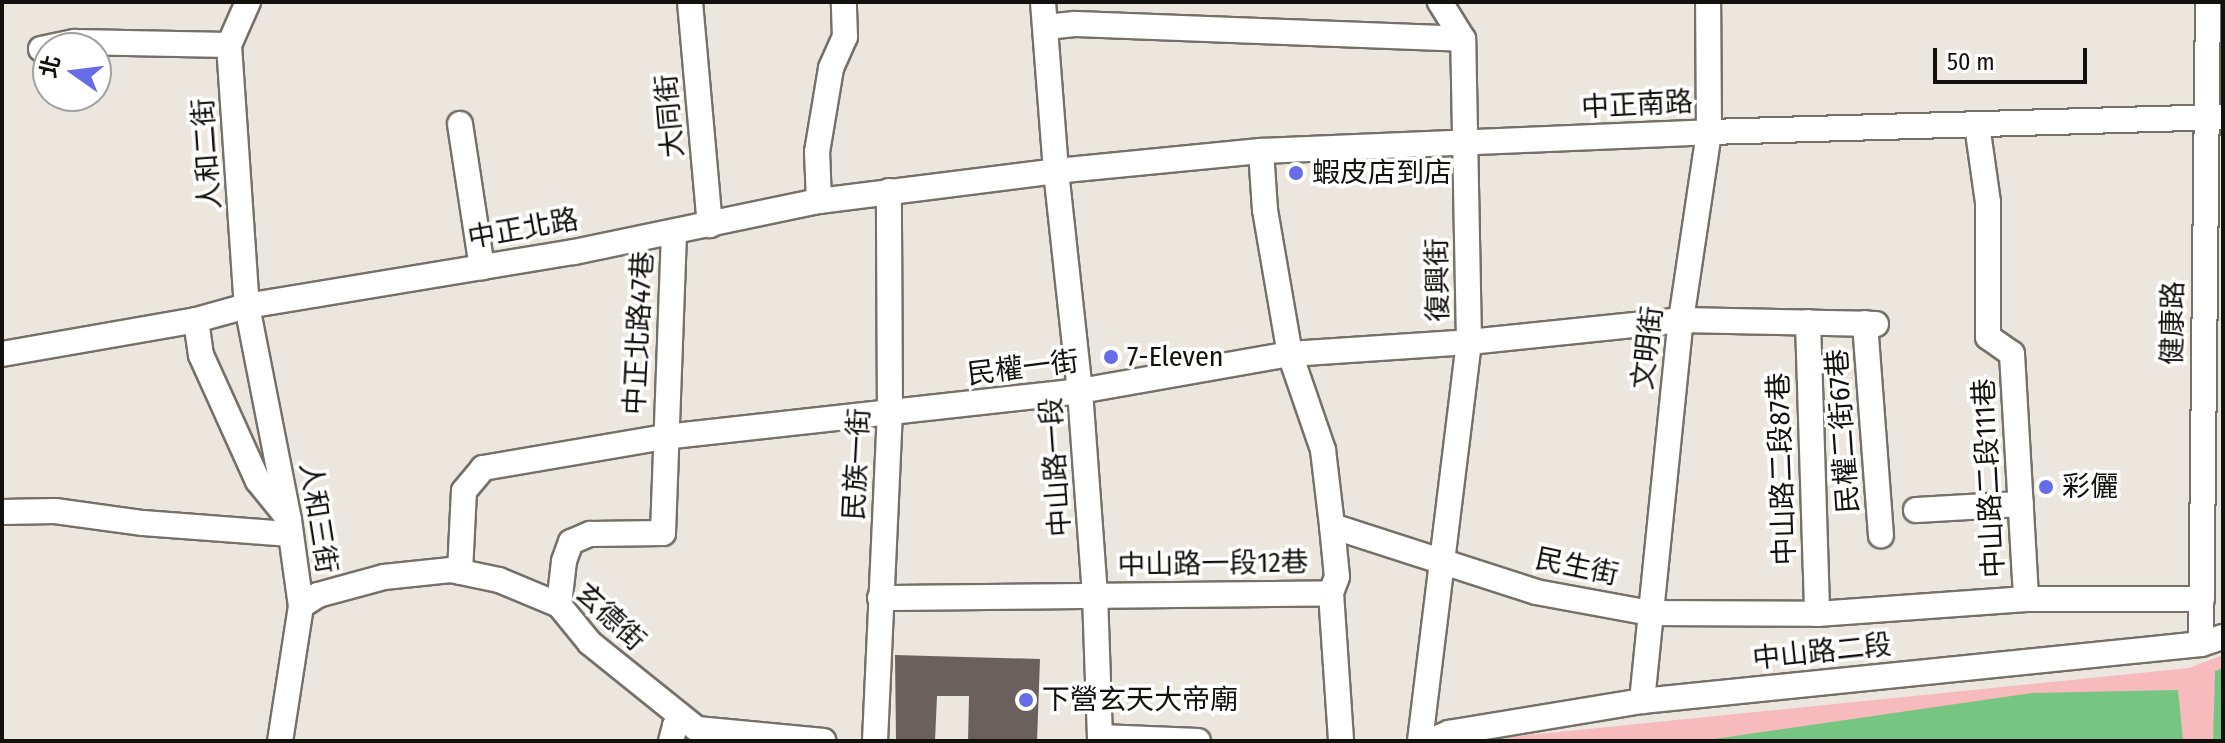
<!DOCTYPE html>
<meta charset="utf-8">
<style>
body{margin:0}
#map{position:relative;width:2225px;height:743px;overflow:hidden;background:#ece7de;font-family:"Fira Sans Condensed","Noto Sans TC",sans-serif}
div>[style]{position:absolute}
.green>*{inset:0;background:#f7babd}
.water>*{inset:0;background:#77c582}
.building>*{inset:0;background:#6a615d}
.roads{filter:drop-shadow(2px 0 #757169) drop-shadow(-2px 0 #757169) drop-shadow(0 2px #757169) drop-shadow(0 -2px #757169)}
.minor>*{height:24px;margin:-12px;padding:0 12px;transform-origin:12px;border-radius:12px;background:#fff}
.dots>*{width:22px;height:22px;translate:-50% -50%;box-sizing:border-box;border:4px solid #fff;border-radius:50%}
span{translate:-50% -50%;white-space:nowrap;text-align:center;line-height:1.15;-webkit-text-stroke:7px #fff;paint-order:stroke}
.street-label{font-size:28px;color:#13110e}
.poi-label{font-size:28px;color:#13110e}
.left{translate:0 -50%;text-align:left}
.frame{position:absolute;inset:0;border:4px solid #13110e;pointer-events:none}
.north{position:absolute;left:32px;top:32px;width:80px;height:80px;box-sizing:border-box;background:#fff;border:2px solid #a1a09f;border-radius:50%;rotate:284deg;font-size:22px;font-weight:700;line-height:32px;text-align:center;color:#13110e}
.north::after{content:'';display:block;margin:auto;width:28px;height:36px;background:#666ee7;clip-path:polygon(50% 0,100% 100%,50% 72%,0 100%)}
.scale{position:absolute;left:1933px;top:48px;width:154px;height:36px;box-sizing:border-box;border:4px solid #13110e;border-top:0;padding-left:10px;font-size:24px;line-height:28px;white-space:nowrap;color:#13110e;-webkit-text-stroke:6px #fff;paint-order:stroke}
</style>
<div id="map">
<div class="green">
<i style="clip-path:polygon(2223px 655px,2223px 741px,1470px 741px,2189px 668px)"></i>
</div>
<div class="water">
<i style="clip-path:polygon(2223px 668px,2223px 741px,2213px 741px,2215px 671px)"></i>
<i style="clip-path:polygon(2178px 690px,2183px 741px,1700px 741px,2032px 693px)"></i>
</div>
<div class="building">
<i style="clip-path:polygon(895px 655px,1040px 659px,1037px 741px,968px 741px,969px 696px,937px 696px,935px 741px,896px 740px)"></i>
</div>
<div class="roads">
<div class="minor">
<i style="left:248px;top:2px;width:47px;rotate:113.8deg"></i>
<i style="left:229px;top:45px;width:262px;rotate:86.1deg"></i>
<i style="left:247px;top:306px;width:218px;rotate:78.9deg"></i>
<i style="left:289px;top:520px;width:87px;rotate:82.1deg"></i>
<i style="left:301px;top:606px;width:137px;rotate:98.8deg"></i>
<i style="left:690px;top:2px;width:224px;rotate:84.9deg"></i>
<i style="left:1043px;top:2px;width:169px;rotate:85.6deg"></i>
<i style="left:1056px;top:171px;width:221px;rotate:83.8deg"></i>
<i style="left:1080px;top:391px;width:205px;rotate:85.8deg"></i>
<i style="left:1095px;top:595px;width:142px;rotate:88deg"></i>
<i style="left:1100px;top:737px;width:98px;rotate:2.3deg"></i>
<i style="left:1046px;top:27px;width:29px;rotate:-6deg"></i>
<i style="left:1075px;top:24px;width:388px;rotate:2.2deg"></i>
<i style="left:41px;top:49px;width:35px;rotate:-12deg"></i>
<i style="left:75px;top:42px;width:154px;rotate:1.1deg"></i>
<i style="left:460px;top:124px;width:145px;rotate:81.3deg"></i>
<i style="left:1977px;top:125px;width:78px;rotate:81.9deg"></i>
<i style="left:1988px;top:202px;width:135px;rotate:90deg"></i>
<i style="left:1988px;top:337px;width:29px;rotate:35deg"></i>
<i style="left:2012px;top:354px;width:245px;rotate:86.7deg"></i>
<i style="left:1261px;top:151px;width:59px;rotate:86.1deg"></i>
<i style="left:1265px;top:210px;width:146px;rotate:80.2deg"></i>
<i style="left:1290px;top:354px;width:102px;rotate:71deg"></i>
<i style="left:1323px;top:450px;width:77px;rotate:83.2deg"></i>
<i style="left:1332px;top:526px;width:214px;rotate:17.9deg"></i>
<i style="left:1536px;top:592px;width:116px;rotate:10.4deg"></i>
<i style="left:1650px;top:613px;width:167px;rotate:0.3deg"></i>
<i style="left:1817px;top:614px;width:210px;rotate:-4.1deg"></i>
<i style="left:2026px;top:599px;width:176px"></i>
<i style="left:819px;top:201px;width:49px;rotate:-92.3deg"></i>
<i style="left:817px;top:152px;width:85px;rotate:-80.5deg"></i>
<i style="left:831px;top:68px;width:34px;rotate:-66deg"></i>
<i style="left:845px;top:37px;width:35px;rotate:-92deg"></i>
<i style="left:196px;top:320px;width:35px;rotate:82deg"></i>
<i style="left:201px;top:355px;width:138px;rotate:65.7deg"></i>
<i style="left:258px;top:481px;width:48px;rotate:51deg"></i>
<i style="left:1808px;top:322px;width:292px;rotate:88.2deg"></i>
<i style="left:1865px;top:323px;width:213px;rotate:85.7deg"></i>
<i style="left:2px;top:354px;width:197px;rotate:-9.9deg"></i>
<i style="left:196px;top:320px;width:53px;rotate:-15.4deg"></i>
<i style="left:247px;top:306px;width:331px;rotate:-9.4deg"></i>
<i style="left:574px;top:252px;width:250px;rotate:-11.8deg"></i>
<i style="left:819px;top:201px;width:239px;rotate:-7.2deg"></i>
<i style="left:1056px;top:171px;width:206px;rotate:-5.6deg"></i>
<i style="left:1261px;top:151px;width:448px;rotate:-2.4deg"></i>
<i style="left:1709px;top:132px;width:514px;rotate:-1.67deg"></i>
<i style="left:1916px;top:510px;width:105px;rotate:-3.3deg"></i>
<i style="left:2px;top:512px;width:53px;rotate:-1.1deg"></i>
<i style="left:55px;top:511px;width:89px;rotate:7.8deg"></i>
<i style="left:143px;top:523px;width:148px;rotate:4.3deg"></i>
<i style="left:1332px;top:526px;width:51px;rotate:84.4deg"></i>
<i style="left:1337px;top:577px;width:17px;rotate:111deg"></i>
<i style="left:1331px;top:593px;width:148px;rotate:86.1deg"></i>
<i style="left:460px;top:572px;width:81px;rotate:-87.2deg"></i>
<i style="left:464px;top:491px;width:30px;rotate:-50deg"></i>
<i style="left:483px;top:468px;width:184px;rotate:-9.7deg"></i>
<i style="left:664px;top:437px;width:419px;rotate:-6.3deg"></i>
<i style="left:1080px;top:391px;width:213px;rotate:-10deg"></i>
<i style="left:1290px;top:354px;width:179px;rotate:-3.8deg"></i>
<i style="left:1469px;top:342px;width:213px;rotate:-5.9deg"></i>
<i style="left:1681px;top:320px;width:195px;rotate:1.2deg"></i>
<i style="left:880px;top:598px;width:451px;rotate:-0.6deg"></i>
<i style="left:559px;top:605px;width:44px;rotate:-83.5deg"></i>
<i style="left:564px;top:561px;width:20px;rotate:-70deg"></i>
<i style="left:571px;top:542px;width:21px;rotate:-23deg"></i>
<i style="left:590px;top:534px;width:73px;rotate:-0.8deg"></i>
<i style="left:663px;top:533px;width:300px;rotate:-87.9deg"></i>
<i style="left:301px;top:606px;width:20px;rotate:-33deg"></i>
<i style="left:318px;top:595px;width:68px;rotate:-15.3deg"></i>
<i style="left:384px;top:577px;width:67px;rotate:-6deg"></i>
<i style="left:451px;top:570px;width:49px;rotate:11.8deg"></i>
<i style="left:499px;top:580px;width:65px;rotate:22.6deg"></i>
<i style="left:559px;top:605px;width:49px;rotate:50.8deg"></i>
<i style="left:590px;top:643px;width:137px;rotate:38.8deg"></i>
<i style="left:697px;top:729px;width:127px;rotate:5.4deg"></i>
<i style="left:2201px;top:644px;width:642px;rotate:-89.38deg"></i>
<i style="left:1642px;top:701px;width:383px;rotate:-84.2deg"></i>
<i style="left:1681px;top:320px;width:190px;rotate:-81.5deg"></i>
<i style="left:1709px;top:132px;width:130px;rotate:-90.4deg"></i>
<i style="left:671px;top:741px;width:16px;rotate:-75deg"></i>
<i style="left:675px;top:726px;width:11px;rotate:-52deg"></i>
<i style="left:875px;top:741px;width:327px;rotate:-87.4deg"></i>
<i style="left:890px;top:414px;width:223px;rotate:-90.3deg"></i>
<i style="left:1420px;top:741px;width:402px;rotate:-83deg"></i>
<i style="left:1469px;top:342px;width:303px;rotate:-91.1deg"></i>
<i style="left:1463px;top:39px;width:44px;rotate:-121.9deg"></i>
<i style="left:1430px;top:741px;width:21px;rotate:-23deg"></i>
<i style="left:1449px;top:733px;width:196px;rotate:-9.4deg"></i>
<i style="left:1642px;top:701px;width:562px;rotate:-5.82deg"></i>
<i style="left:2201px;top:644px;width:23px;rotate:-18deg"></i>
</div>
</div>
<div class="dots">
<i style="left:1296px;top:173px;background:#666ee7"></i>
<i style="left:1111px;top:357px;background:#666ee7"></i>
<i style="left:2046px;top:487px;background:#666ee7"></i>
<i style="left:1026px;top:700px;background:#666ee7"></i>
</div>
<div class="street-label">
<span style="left:1637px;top:105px;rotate:-3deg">中正南路</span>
<span style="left:670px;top:116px;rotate:-95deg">大同街</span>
<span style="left:207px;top:154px;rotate:-94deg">人和二街</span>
<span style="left:523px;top:229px;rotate:-10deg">中正北路</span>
<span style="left:1438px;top:280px;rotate:-91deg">復興街</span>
<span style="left:2173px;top:323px;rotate:-89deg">健康路</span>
<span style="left:639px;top:333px;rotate:-87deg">中正北路47巷</span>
<span style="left:1648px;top:348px;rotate:-83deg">文明街</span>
<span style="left:1023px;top:368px;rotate:-7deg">民權一街</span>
<span style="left:1843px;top:431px;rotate:-94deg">民權二街67巷</span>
<span style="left:857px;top:464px;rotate:-87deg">民族一街</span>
<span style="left:1056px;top:467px;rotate:-94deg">中山路一段</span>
<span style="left:1782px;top:469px;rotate:-92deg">中山路二段87巷</span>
<span style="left:1989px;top:478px;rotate:-93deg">中山路二段111巷</span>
<span style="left:318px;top:518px;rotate:81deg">人和三街</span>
<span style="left:1213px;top:564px;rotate:-1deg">中山路一段12巷</span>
<span style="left:1577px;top:567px;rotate:12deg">民生街</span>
<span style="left:610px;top:617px;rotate:43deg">玄德街</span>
<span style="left:1822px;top:652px;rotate:-6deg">中山路二段</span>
</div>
<div class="poi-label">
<span class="left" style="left:1312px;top:173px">蝦皮店到店</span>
<span class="left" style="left:1127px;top:357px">7-Eleven</span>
<span class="left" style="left:2062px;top:487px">彩儷</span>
<span class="left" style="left:1042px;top:700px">下營玄天大帝廟</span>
</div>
<div class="frame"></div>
<div class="north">北</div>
<div class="scale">50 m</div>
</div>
